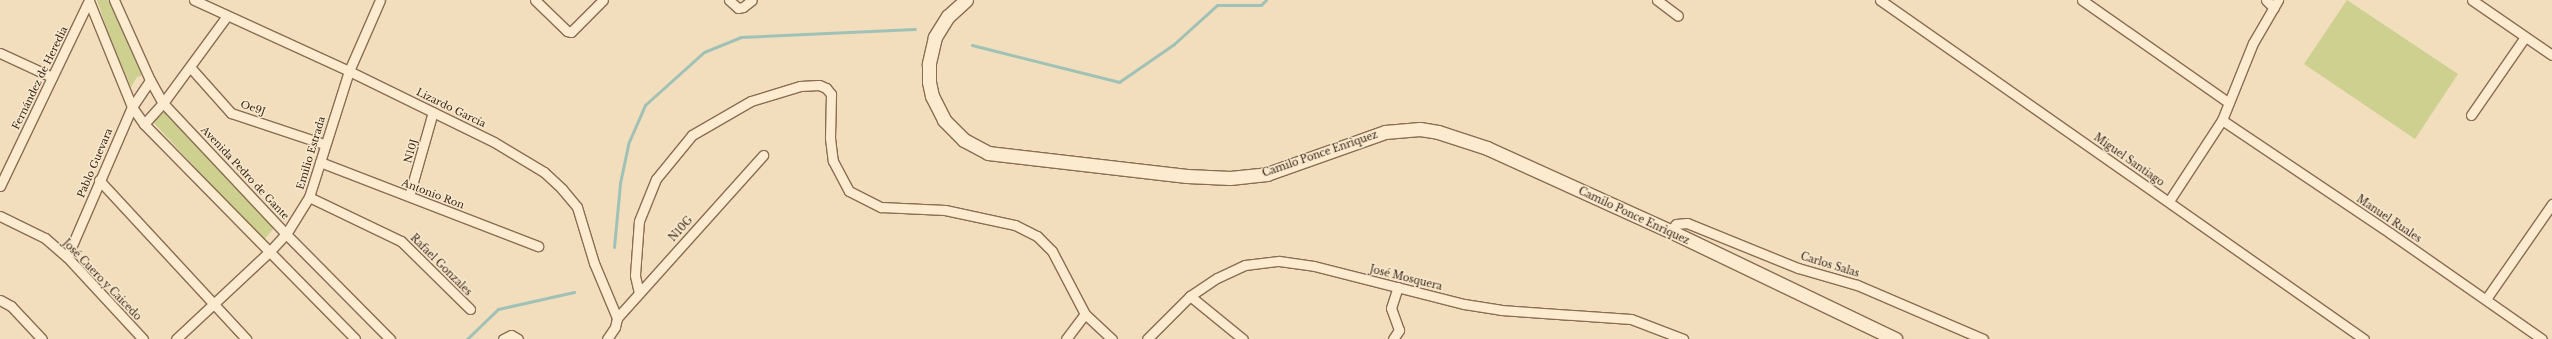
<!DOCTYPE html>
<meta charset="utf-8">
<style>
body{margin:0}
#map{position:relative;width:2552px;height:339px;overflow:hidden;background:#f2debc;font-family:"Libre Baskerville",serif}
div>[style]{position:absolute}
.green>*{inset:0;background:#cdd08f}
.stream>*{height:3px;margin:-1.5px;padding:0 1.5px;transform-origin:1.5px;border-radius:1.5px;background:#a0c2b6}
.roads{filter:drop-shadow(1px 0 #8a6d54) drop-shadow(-1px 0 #8a6d54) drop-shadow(0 1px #8a6d54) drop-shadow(0 -1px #8a6d54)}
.street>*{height:9px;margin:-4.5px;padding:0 4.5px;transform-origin:4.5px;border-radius:4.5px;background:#fcebcf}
.secondary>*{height:13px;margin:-6.5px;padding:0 6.5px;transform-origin:6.5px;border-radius:6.5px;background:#fcebcf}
span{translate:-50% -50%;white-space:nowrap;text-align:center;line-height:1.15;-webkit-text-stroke:3px #f8e8cc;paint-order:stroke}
.street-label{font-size:10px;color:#38261a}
</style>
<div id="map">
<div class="green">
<i style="clip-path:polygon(97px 0,110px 0,145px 75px,137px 77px,131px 87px,111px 41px)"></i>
<i style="clip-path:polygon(2347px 0,2458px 74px,2415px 139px,2304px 64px)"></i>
<i style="clip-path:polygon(166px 110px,274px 228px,263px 241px,153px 122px)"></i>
</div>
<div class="stream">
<i style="left:972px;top:45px;width:152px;rotate:14.1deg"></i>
<i style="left:1119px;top:82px;width:67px;rotate:-34.6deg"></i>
<i style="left:1174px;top:44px;width:58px;rotate:-42.2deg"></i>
<i style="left:1217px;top:5px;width:44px"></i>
<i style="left:1261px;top:5px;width:7px;rotate:-45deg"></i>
<i style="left:614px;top:247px;width:64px;rotate:-84.6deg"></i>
<i style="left:620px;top:183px;width:40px;rotate:-78deg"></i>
<i style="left:628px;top:144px;width:43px;rotate:-66.4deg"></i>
<i style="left:645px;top:105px;width:79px;rotate:-41.9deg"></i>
<i style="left:704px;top:52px;width:40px;rotate:-22deg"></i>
<i style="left:741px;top:37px;width:174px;rotate:-2.6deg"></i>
<i style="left:467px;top:339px;width:43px;rotate:-44.1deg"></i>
<i style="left:498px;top:309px;width:78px;rotate:-12.6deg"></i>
</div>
<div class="roads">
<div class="street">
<i style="left:114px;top:0;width:88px;rotate:65.8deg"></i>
<i style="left:150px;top:80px;width:26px;rotate:61deg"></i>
<i style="left:163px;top:103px;width:180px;rotate:46.8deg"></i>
<i style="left:286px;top:234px;width:148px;rotate:45.3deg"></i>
<i style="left:194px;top:0;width:170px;rotate:24.6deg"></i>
<i style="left:349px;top:71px;width:161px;rotate:26.1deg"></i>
<i style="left:494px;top:142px;width:58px;rotate:31deg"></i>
<i style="left:544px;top:172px;width:25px;rotate:43deg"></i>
<i style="left:562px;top:189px;width:23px;rotate:50deg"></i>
<i style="left:577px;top:207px;width:59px;rotate:73.1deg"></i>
<i style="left:594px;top:263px;width:60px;rotate:67.3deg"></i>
<i style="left:535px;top:0;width:45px;rotate:44.1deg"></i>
<i style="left:567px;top:31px;width:4px;rotate:14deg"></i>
<i style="left:571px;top:32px;width:45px;rotate:-45deg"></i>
<i style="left:729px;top:0;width:12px;rotate:42deg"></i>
<i style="left:738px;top:8px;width:5px;rotate:-11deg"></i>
<i style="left:743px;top:7px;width:11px;rotate:-38deg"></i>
<i style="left:1657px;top:0;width:26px;rotate:37deg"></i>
<i style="left:1880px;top:0;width:591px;rotate:35.01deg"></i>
<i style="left:2082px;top:0;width:179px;rotate:35deg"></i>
<i style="left:2266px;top:0;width:11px;rotate:45deg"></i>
<i style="left:2472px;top:0;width:97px;rotate:34.5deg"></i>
<i style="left:89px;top:1px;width:114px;rotate:67.9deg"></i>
<i style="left:132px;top:107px;width:21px;rotate:55deg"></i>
<i style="left:144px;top:124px;width:301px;rotate:45.5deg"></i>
<i style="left:0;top:53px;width:57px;rotate:24.8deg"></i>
<i style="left:190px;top:67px;width:62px;rotate:48.3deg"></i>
<i style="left:231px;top:113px;width:98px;rotate:18.4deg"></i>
<i style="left:2471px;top:115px;width:95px;rotate:-55.3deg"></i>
<i style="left:2222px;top:120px;width:202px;rotate:33.9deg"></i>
<i style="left:2390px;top:233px;width:185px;rotate:34.9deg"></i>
<i style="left:144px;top:124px;width:28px;rotate:-48deg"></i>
<i style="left:163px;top:103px;width:108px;rotate:-53.7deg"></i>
<i style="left:320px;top:162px;width:234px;rotate:21.1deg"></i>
<i style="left:99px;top:180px;width:217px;rotate:47.2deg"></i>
<i style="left:0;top:186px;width:206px;rotate:-64.4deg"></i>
<i style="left:409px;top:196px;width:87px;rotate:-74.1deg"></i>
<i style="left:309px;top:197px;width:102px;rotate:25.6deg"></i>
<i style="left:401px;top:241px;width:97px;rotate:44.6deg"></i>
<i style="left:2169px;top:201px;width:97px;rotate:-56.8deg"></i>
<i style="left:2222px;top:120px;width:83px;rotate:-68.1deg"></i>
<i style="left:2253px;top:43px;width:50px;rotate:-59.8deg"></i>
<i style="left:0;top:216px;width:50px;rotate:26.1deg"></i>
<i style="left:45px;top:238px;width:29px;rotate:41deg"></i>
<i style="left:67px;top:257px;width:112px;rotate:47.2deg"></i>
<i style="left:1670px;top:231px;width:9px;rotate:-49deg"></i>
<i style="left:1676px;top:224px;width:11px;rotate:-5deg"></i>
<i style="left:1687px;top:223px;width:120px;rotate:22.1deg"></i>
<i style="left:1798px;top:268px;width:61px;rotate:16.1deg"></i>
<i style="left:1857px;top:285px;width:137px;rotate:23.2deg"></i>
<i style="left:67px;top:257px;width:163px;rotate:-66.6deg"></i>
<i style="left:132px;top:107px;width:32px;rotate:-56deg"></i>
<i style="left:639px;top:293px;width:18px;rotate:-103deg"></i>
<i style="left:635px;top:275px;width:54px;rotate:-85.8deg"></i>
<i style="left:639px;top:221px;width:45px;rotate:-68deg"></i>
<i style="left:656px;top:179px;width:57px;rotate:-50.7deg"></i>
<i style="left:692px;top:135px;width:68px;rotate:-30deg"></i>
<i style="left:751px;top:101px;width:51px;rotate:-17deg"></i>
<i style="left:800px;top:86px;width:19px;rotate:-3deg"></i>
<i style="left:819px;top:85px;width:8px;rotate:23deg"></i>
<i style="left:826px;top:88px;width:8px;rotate:50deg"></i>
<i style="left:831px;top:94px;width:44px;rotate:91.3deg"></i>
<i style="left:830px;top:138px;width:23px;rotate:83deg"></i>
<i style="left:833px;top:161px;width:34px;rotate:62deg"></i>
<i style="left:849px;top:191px;width:36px;rotate:27deg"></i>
<i style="left:881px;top:207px;width:64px;rotate:2.7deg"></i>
<i style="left:945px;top:210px;width:72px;rotate:12.1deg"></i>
<i style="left:1015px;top:225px;width:25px;rotate:27deg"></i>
<i style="left:1037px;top:236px;width:21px;rotate:45deg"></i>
<i style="left:1052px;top:251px;width:71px;rotate:62.4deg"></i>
<i style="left:1085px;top:314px;width:37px;rotate:43deg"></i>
<i style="left:1190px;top:296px;width:68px;rotate:39.1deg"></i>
<i style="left:2486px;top:299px;width:116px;rotate:-55.2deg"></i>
<i style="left:0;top:300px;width:13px;rotate:29deg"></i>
<i style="left:11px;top:306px;width:45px;rotate:46.8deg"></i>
<i style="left:617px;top:318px;width:219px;rotate:-48.1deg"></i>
<i style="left:176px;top:339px;width:129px;rotate:-43.1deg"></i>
<i style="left:270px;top:251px;width:23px;rotate:-47deg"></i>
<i style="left:286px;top:234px;width:44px;rotate:-58.1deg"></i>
<i style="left:309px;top:197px;width:132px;rotate:-72.4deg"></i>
<i style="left:349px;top:71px;width:77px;rotate:-66.4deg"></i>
<i style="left:503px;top:339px;width:9px;rotate:-27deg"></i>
<i style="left:511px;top:335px;width:8px;rotate:30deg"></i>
<i style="left:607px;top:339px;width:14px;rotate:-56deg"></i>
<i style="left:615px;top:327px;width:9px;rotate:-77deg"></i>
<i style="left:1066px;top:339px;width:31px;rotate:-53deg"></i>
<i style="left:1147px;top:339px;width:61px;rotate:-45deg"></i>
<i style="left:1190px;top:296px;width:32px;rotate:-34deg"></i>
<i style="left:1217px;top:278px;width:31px;rotate:-25deg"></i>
<i style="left:1245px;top:265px;width:34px;rotate:-7deg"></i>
<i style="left:1279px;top:261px;width:35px;rotate:8deg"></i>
<i style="left:1314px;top:266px;width:155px;rotate:14.2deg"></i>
<i style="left:1464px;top:304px;width:37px;rotate:9deg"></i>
<i style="left:1501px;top:310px;width:130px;rotate:4deg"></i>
<i style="left:1631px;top:319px;width:56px;rotate:21deg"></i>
<i style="left:1393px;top:339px;width:11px;rotate:-56deg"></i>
<i style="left:1399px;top:330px;width:23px;rotate:-110deg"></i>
<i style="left:1391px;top:308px;width:22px;rotate:-72deg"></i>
</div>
<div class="secondary">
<i style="left:966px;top:0;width:24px;rotate:138deg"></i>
<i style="left:948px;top:16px;width:25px;rotate:122deg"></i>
<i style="left:935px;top:37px;width:28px;rotate:103deg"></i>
<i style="left:929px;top:64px;width:18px;rotate:90deg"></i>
<i style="left:929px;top:82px;width:14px;rotate:78deg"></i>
<i style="left:932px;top:96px;width:27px;rotate:63deg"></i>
<i style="left:944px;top:120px;width:28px;rotate:45deg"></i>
<i style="left:964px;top:140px;width:27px;rotate:28deg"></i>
<i style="left:988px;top:153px;width:200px;rotate:6.6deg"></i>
<i style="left:1187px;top:176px;width:43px;rotate:2.7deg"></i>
<i style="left:1230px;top:178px;width:37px;rotate:-6deg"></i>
<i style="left:1267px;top:174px;width:125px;rotate:-19.6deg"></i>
<i style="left:1385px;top:132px;width:35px;rotate:-5deg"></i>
<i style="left:1420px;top:129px;width:18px;rotate:9deg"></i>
<i style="left:1438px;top:132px;width:52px;rotate:18.1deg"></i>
<i style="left:1487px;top:148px;width:201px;rotate:24.4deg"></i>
<i style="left:1670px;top:231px;width:250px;rotate:25.6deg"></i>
</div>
</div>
<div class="street-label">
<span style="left:40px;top:78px;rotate:-64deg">Fernández de Heredia</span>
<span style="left:253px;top:108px;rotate:19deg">Oe9J</span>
<span style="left:451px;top:108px;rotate:26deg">Lizardo García</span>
<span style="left:411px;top:151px;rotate:-74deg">N10J</span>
<span style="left:311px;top:153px;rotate:-73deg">Emilio Estrada</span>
<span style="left:1320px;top:154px;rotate:-19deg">Camilo Ponce Enrìquez</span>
<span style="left:2129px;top:160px;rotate:35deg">Miguel Santiago</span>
<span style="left:95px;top:163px;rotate:-67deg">Pablo Guevara</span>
<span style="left:245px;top:173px;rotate:47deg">Avenida Pedro de Gante</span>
<span style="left:433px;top:194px;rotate:21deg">Antonio Ron</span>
<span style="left:1634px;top:216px;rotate:25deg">Camilo Ponce Enrìquez</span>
<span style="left:2389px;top:219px;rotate:34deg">Manuel Ruales</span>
<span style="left:681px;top:229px;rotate:-48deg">N10G</span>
<span style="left:441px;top:265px;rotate:45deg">Rafael Gonzales</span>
<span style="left:1830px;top:265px;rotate:17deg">Carlos Salas</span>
<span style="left:1406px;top:278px;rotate:14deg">José Mosquera</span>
<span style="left:102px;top:280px;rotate:46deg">José Cuero y Caicedo</span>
</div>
</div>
